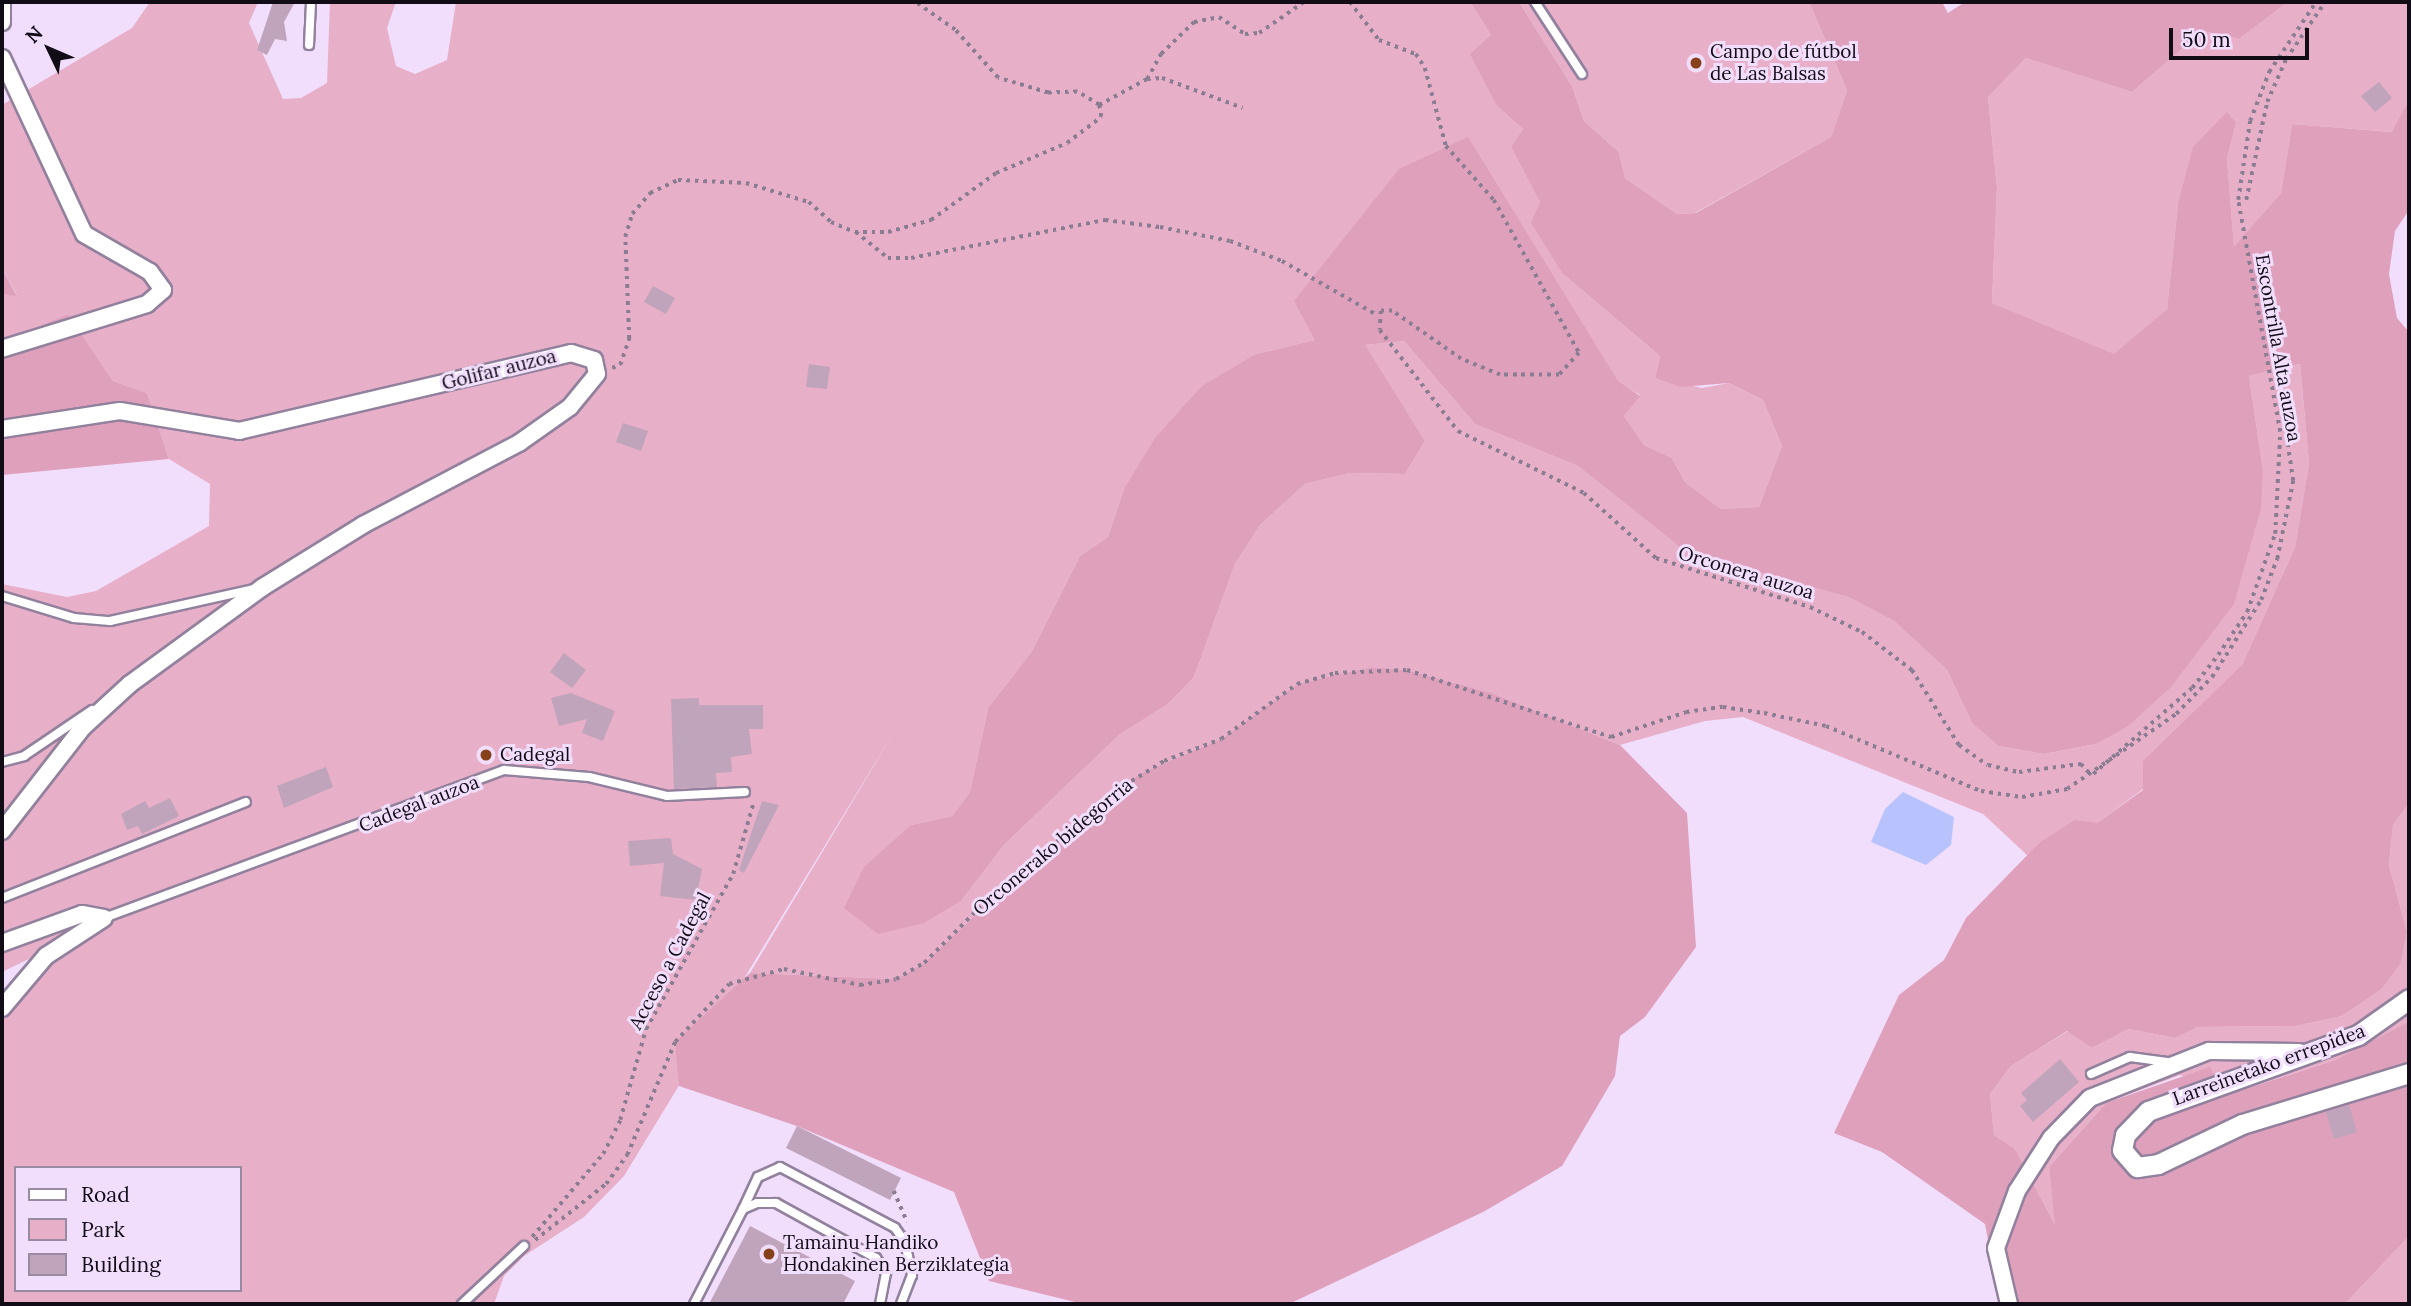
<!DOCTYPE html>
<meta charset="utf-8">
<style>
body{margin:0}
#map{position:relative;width:2411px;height:1306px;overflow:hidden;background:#f1defd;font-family:Lora,serif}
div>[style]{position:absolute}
.green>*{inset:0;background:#e8afc8}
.forest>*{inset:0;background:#dfa0bc}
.water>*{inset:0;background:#b8c3fd}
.building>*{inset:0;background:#c0a4bb}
.path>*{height:3.5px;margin-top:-1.75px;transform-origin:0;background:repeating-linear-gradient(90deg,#8a7d92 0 3.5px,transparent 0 8.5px)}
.roads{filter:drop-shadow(2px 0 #92819d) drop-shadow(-2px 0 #92819d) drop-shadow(0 2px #92819d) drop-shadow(0 -2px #92819d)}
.service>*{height:8px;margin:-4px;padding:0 4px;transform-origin:4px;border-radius:4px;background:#fff}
.minor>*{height:16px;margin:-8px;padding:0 8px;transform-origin:8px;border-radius:8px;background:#fff}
.tertiary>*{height:19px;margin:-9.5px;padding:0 9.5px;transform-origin:9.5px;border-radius:9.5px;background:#fff}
.dots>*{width:19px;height:19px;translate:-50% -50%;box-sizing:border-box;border:4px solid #f1defd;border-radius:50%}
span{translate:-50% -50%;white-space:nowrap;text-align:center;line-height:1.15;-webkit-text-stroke:6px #f1defd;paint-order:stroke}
.poi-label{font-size:19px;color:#120c16}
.left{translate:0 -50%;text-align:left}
.street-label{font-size:19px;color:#120c16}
.frame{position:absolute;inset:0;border:4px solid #120c16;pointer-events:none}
.legend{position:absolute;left:14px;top:1166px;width:228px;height:126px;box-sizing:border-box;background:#f1defd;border:2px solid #988aa1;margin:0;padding:9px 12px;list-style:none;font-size:21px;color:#120c16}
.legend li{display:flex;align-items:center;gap:14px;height:35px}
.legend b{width:35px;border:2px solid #988aa1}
.north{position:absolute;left:14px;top:14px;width:70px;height:70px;-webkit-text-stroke:5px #f1defd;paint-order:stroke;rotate:314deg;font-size:19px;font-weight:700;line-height:28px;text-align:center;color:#120c16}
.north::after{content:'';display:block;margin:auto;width:24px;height:32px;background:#120c16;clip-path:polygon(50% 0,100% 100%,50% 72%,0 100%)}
.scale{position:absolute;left:2169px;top:28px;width:140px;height:32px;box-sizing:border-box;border:4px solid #120c16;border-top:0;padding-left:9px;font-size:21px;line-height:24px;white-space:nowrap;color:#120c16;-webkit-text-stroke:5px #f1defd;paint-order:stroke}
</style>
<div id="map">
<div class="green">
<i style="clip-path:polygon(evenodd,150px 2px,258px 2px,249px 23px,283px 99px,301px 98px,327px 83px,330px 2px,396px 2px,387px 28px,396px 66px,415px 74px,447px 60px,456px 2px,1470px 2px,1491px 35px,1497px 106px,1523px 129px,1511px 146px,1531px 175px,1563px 274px,1660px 356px,1655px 378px,1702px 388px,1729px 383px,1763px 400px,1782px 446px,1759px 507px,1721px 509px,1685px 482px,1672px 458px,1644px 445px,1624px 416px,1640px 395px,1618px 382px,1468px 138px,1315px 340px,1256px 354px,1124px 489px,1108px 537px,1080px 556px,1032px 651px,988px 708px,970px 792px,952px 816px,911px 825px,962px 900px,1004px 845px,1119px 735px,1168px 704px,1194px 677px,1235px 564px,1260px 525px,1305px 484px,1350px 473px,1405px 474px,1425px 441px,1364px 345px,1404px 341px,1475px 424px,1578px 466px,1686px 552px,1848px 597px,1894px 621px,1947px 670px,1972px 723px,1998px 746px,2044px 754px,2096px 744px,2263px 470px,2249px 376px,2300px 364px,2309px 463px,2295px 547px,2242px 665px,2143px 789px,2097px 823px,2039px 843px,2028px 856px,1983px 814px,1743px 717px,1705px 721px,1620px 745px,1492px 693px,1407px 670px,1371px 667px,1297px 684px,1221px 739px,1139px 774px,1048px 847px,924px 963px,896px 979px,750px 973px,897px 727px,624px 1176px,584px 1217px,524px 1256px,504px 1276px,494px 1304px,2px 1304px,2px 995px,33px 957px,2px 972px,2px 584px,67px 597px,96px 591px,209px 526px,210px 484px,169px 459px,147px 393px,113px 381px,68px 314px,2px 341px,2px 294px,17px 295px,2px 268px,2px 105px,132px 28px,150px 2px,16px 1168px,240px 1168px,240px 1290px,16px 1290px,16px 1168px)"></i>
<i style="clip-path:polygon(1519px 2px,1809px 2px,1847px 90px,1831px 137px,1695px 213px,1677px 214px,1625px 178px,1619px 152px,1584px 121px,1572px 86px)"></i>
<i style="clip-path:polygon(2288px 2px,2409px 2px,2409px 100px,2393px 132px,2292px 124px,2281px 193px,2234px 248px,2227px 159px,2236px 123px,2178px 204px,2167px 309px,2114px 355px,1992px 303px,1997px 188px,1988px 97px,2026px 58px,2132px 92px,2203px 31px,2239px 39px)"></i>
<i style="clip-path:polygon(2409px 803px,2409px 1022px,2404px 1028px,2335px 1060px,2226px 1095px,2180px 1075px,2106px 1103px,2049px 1167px,2056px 1227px,2015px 1149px,1994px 1135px,1990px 1094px,2011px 1066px,2068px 1031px,2092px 1048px,2129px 1029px,2175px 1038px,2198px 1027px,2296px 1026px,2342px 1016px,2382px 989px,2401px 963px,2407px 932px,2389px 865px,2393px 825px)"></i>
<i style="clip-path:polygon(2409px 1236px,2409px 1304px,2345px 1304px)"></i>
</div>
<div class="forest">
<i style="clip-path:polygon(1470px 2px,1519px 2px,1572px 86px,1584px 121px,1619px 152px,1625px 178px,1677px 214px,1696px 213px,1831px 137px,1847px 90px,1809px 2px,1942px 2px,1948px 13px,1965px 2px,2288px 2px,2239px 39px,2203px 31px,2132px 92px,2026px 58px,1988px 97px,1997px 188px,1992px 303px,2114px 354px,2167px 309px,2178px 204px,2193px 147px,2227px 112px,2236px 123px,2227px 159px,2234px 247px,2281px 193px,2292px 124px,2392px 132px,2409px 100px,2409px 210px,2395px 231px,2389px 274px,2397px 318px,2409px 332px,2409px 803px,2393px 825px,2389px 865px,2407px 932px,2401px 963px,2382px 989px,2342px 1016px,2296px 1026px,2198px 1027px,2175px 1038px,2129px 1029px,2092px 1048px,2067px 1031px,2011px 1066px,1990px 1094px,1994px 1135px,2015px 1149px,2055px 1225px,2049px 1167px,2106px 1103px,2210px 1067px,2227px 1095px,2335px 1060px,2409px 1022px,2409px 1236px,2345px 1304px,2000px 1304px,1985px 1224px,1882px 1152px,1834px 1133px,1899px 995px,1944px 960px,1966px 918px,2039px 843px,2075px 820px,2097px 823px,2143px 790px,2143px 761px,2242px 665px,2295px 547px,2309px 463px,2300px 364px,2249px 376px,2263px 470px,2261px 508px,2234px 604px,2171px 687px,2128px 726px,2096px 744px,2044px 754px,1998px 746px,1972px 723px,1947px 670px,1894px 621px,1848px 597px,1686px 552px,1578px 466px,1475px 424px,1404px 341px,1365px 345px,1425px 441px,1405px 474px,1350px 473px,1305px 484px,1260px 525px,1235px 564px,1194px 677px,1168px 704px,1119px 735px,1004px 845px,962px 900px,924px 923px,878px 934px,844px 908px,864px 867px,911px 825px,952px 816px,970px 792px,988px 708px,1032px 651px,1080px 556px,1108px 537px,1124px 489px,1155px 438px,1202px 386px,1256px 354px,1315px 340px,1294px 301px,1399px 169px,1468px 137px,1618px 381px,1640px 396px,1624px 416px,1644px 445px,1672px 458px,1685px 482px,1721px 509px,1759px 507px,1782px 446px,1763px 400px,1729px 383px,1681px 387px,1655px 378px,1660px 356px,1563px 274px,1531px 223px,1540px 202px,1511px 146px,1523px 129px,1497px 106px,1470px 54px,1491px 35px)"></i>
<i style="clip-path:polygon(2px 268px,5px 274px,17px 296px,2px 294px)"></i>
<i style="clip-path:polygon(68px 314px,113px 381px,147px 393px,169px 459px,2px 475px,2px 341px)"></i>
<i style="clip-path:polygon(1371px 667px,1407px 670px,1492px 693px,1620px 745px,1687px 813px,1696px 947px,1645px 1017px,1620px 1036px,1615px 1076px,1562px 1166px,1483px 1212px,1289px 1304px,1083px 1304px,989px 1281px,954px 1192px,797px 1126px,679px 1086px,675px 1042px,750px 973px,896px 979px,924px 963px,1048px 847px,1139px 774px,1221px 739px,1297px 684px)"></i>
</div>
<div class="water">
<i style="clip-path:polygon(1903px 792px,1954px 817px,1951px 845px,1926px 865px,1871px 842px,1885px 809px)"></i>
</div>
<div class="building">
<i style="clip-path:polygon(273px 2px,295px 2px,284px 22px,287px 41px,275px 39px,267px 55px,257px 50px)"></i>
<i style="clip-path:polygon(2379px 82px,2392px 98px,2375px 112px,2361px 96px)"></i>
<i style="clip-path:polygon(653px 286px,675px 298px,666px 314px,644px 302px)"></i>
<i style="clip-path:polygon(809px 364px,830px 367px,827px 389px,806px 387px)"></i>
<i style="clip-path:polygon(623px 423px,648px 431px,641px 451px,616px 442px)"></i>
<i style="clip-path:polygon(564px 653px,586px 670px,572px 688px,550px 672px)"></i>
<i style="clip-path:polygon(571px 693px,615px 711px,603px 741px,582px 733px,587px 719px,559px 726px,551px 698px)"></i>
<i style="clip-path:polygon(699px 698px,699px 705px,763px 705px,763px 729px,749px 729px,752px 754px,731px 757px,732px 772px,716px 773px,717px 787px,674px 789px,671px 699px)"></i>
<i style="clip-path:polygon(326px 767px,333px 787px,284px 808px,277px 786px)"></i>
<i style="clip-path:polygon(170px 798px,179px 816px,142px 834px,138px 826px,127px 830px,121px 814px,145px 801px,149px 808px)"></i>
<i style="clip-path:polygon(762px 801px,779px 805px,744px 873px,739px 870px)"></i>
<i style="clip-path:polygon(671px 838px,673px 854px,702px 869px,696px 900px,660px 896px,664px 863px,630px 866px,628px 841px)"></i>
<i style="clip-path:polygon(2060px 1059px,2079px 1082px,2033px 1122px,2020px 1106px,2027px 1100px,2021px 1093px)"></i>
<i style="clip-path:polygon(2349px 1105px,2357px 1132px,2334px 1139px,2326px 1112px)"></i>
<i style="clip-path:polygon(797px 1126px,901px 1178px,890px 1200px,786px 1148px)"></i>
<i style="clip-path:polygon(750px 1226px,855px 1281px,843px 1304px,709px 1304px)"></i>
</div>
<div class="path">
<i style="left:1350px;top:2px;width:48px;rotate:52.7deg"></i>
<i style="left:1379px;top:40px;width:40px;rotate:21deg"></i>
<i style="left:1416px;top:54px;width:17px;rotate:57deg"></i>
<i style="left:1425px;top:68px;width:81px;rotate:74.9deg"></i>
<i style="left:1446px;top:146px;width:72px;rotate:48.4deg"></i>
<i style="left:1494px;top:200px;width:175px;rotate:60.9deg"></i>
<i style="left:1579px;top:353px;width:30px;rotate:132deg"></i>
<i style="left:1559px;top:375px;width:59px;rotate:180deg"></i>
<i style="left:1500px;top:375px;width:42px;rotate:-157.7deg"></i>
<i style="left:1461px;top:359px;width:84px;rotate:-145.2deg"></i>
<i style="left:1392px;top:311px;width:11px;rotate:180deg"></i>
<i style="left:1381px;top:311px;width:19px;rotate:93deg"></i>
<i style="left:1380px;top:330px;width:128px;rotate:52.3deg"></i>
<i style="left:1458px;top:431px;width:140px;rotate:26.2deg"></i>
<i style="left:1584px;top:493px;width:97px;rotate:42.1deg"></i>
<i style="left:1656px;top:558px;width:162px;rotate:17.7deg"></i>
<i style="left:1810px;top:607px;width:58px;rotate:25.7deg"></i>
<i style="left:1862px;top:632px;width:63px;rotate:37.2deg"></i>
<i style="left:1912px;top:670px;width:89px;rotate:57.9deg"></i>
<i style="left:1959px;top:745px;width:35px;rotate:35deg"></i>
<i style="left:1988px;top:765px;width:32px;rotate:13deg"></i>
<i style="left:2019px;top:772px;width:63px;rotate:-7.4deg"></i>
<i style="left:2081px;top:764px;width:16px;rotate:47deg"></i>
<i style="left:1147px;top:79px;width:29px;rotate:-61deg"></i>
<i style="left:1161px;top:54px;width:46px;rotate:-44.1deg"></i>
<i style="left:1194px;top:22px;width:25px;rotate:-11deg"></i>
<i style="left:1219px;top:17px;width:31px;rotate:33deg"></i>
<i style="left:1245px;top:34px;width:14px;rotate:-4deg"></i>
<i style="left:1259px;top:33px;width:55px;rotate:-34.6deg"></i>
<i style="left:1099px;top:105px;width:55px;rotate:-28.4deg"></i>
<i style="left:1147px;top:79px;width:15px;rotate:-4deg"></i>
<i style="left:1162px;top:78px;width:86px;rotate:20.3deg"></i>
<i style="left:2246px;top:200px;width:100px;rotate:-77.9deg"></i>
<i style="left:2267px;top:102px;width:47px;rotate:-66.2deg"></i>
<i style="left:2286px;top:59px;width:69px;rotate:-55.6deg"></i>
<i style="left:856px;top:232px;width:41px;rotate:39.1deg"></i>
<i style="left:888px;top:258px;width:23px"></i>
<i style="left:911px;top:258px;width:198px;rotate:-11.1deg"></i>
<i style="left:1105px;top:220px;width:55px;rotate:7.3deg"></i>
<i style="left:1160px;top:227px;width:71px;rotate:11.3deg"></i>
<i style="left:1230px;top:241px;width:56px;rotate:21deg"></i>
<i style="left:1282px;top:261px;width:109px;rotate:29.6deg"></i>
<i style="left:612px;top:368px;width:9px;rotate:-21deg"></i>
<i style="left:620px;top:365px;width:28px;rotate:-71deg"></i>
<i style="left:629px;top:339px;width:102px;rotate:-92.2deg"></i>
<i style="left:625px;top:237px;width:24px;rotate:-73deg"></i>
<i style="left:632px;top:214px;width:28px;rotate:-49deg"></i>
<i style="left:650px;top:193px;width:31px;rotate:-25deg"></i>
<i style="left:678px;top:180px;width:68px;rotate:2.5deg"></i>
<i style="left:746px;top:183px;width:66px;rotate:16.8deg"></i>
<i style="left:809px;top:202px;width:30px;rotate:42deg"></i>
<i style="left:831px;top:222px;width:26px;rotate:23deg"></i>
<i style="left:855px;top:232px;width:33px"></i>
<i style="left:888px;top:232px;width:45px;rotate:-15.6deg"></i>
<i style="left:931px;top:220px;width:80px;rotate:-35.9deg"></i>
<i style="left:996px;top:173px;width:77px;rotate:-22.9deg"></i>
<i style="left:1067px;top:143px;width:43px;rotate:-37.4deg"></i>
<i style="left:1101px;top:117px;width:12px;rotate:-99deg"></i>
<i style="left:1099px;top:105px;width:26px;rotate:-149deg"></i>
<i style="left:1077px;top:92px;width:29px;rotate:178deg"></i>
<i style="left:1048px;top:93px;width:52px;rotate:-163.3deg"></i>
<i style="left:998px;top:78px;width:64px;rotate:-131.9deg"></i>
<i style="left:955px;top:30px;width:49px;rotate:-145deg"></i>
<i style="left:2093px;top:774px;width:131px;rotate:-41deg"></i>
<i style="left:2192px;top:688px;width:42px;rotate:-51.8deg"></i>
<i style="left:2218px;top:655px;width:52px;rotate:-56deg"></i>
<i style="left:2247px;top:612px;width:83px;rotate:-70.3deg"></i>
<i style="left:2275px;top:534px;width:102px;rotate:-87.2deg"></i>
<i style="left:2280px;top:432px;width:236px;rotate:-100.3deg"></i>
<i style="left:2238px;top:200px;width:80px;rotate:-81.4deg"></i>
<i style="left:2250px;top:121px;width:53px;rotate:-68.8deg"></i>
<i style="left:2269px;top:72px;width:84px;rotate:-56.1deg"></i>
<i style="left:894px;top:1191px;width:34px;rotate:67deg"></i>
<i style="left:532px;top:1237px;width:109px;rotate:-49.5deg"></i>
<i style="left:603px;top:1154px;width:38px;rotate:-63deg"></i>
<i style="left:620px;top:1120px;width:95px;rotate:-74.1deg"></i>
<i style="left:646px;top:1029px;width:178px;rotate:-60.7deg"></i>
<i style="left:733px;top:874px;width:76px;rotate:-74deg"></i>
<i style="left:535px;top:1240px;width:90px;rotate:-38.3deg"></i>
<i style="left:606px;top:1184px;width:36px;rotate:-54deg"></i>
<i style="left:627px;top:1155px;width:123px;rotate:-67deg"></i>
<i style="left:675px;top:1042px;width:79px;rotate:-47deg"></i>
<i style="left:729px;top:984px;width:57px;rotate:-15.3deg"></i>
<i style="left:784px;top:969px;width:78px;rotate:11.9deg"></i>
<i style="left:860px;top:985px;width:36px;rotate:-9deg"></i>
<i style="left:896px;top:979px;width:32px;rotate:-30deg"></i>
<i style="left:924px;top:963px;width:86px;rotate:-45deg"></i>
<i style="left:985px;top:902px;width:173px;rotate:-40.3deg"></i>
<i style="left:1117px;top:790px;width:55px;rotate:-31.7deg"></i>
<i style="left:1164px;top:761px;width:61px;rotate:-21.1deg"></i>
<i style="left:1221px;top:739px;width:94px;rotate:-35.9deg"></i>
<i style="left:1297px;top:684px;width:40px;rotate:-16deg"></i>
<i style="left:1335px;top:673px;width:72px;rotate:-2.4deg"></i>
<i style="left:1407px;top:670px;width:215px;rotate:18.2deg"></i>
<i style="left:1611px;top:737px;width:79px;rotate:-18.4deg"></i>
<i style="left:1686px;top:712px;width:37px;rotate:-8deg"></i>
<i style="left:1723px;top:707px;width:41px;rotate:8.3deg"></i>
<i style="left:1764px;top:713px;width:63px;rotate:11.8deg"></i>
<i style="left:1826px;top:726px;width:168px;rotate:22.8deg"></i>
<i style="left:1981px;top:791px;width:41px;rotate:8.3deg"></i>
<i style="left:2022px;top:797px;width:46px;rotate:-10.1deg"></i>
<i style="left:2067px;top:789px;width:132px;rotate:-34.5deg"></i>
<i style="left:2176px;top:714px;width:52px;rotate:-45.8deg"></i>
<i style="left:2212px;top:677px;width:91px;rotate:-57.5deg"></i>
<i style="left:2261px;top:600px;width:44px;rotate:-68.7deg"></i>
<i style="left:2277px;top:559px;width:80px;rotate:-78.4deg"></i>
<i style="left:2293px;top:481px;width:101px;rotate:-98.5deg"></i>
</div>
<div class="roads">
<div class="service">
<i style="left:1535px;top:2px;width:86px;rotate:56.9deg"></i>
<i style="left:309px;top:45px;width:43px;rotate:-87.3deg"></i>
<i style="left:2px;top:596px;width:75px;rotate:17deg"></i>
<i style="left:74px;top:618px;width:36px;rotate:5deg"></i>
<i style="left:110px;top:621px;width:148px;rotate:-12.5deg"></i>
<i style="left:2px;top:762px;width:23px;rotate:-15deg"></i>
<i style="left:24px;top:756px;width:82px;rotate:-34.1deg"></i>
<i style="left:2px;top:898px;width:262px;rotate:-21.5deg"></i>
<i style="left:104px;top:918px;width:427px;rotate:-20.3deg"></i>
<i style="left:504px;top:770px;width:85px;rotate:4.7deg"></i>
<i style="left:589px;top:777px;width:80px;rotate:13.7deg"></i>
<i style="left:667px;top:796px;width:78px;rotate:-2.9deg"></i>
<i style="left:2091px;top:1074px;width:43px;rotate:-23.6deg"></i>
<i style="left:2130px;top:1057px;width:45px;rotate:7.6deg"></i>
<i style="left:743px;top:1209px;width:35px;rotate:-65deg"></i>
<i style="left:758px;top:1177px;width:24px;rotate:-24deg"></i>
<i style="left:780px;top:1167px;width:130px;rotate:27.9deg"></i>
<i style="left:895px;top:1228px;width:17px;rotate:54deg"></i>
<i style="left:905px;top:1242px;width:34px;rotate:78deg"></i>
<i style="left:912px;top:1275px;width:31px;rotate:111deg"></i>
<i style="left:462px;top:1304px;width:85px;rotate:-43.1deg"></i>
<i style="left:694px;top:1304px;width:107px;rotate:-62.7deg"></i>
<i style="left:743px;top:1209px;width:15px;rotate:-23deg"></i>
<i style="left:757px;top:1203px;width:19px"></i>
<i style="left:776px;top:1203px;width:114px;rotate:28.8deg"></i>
<i style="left:876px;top:1258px;width:18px;rotate:56deg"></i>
<i style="left:886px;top:1273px;width:32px;rotate:101deg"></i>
</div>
<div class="minor">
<i style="left:2px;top:22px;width:20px;rotate:-90deg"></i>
<i style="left:2px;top:58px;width:194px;rotate:65deg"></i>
<i style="left:84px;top:234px;width:76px;rotate:29.9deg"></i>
<i style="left:150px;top:272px;width:22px;rotate:54deg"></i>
<i style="left:163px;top:290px;width:21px;rotate:139deg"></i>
<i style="left:147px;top:304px;width:152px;rotate:162.8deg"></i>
<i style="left:2px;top:429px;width:119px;rotate:-8.7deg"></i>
<i style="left:120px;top:411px;width:121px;rotate:9.5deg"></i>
<i style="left:239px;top:431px;width:341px;rotate:-13.2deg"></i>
<i style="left:571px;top:353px;width:24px;rotate:17deg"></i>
<i style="left:594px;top:360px;width:14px;rotate:78deg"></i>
<i style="left:597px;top:374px;width:43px;rotate:129.3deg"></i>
<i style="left:570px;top:407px;width:62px;rotate:144.8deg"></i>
<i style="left:519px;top:443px;width:176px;rotate:152.3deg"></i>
<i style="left:363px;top:525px;width:118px;rotate:148.2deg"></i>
<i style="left:263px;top:587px;width:165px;rotate:143.9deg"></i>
<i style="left:130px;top:684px;width:64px;rotate:137.5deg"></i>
<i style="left:83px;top:727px;width:132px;rotate:127.9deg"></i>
<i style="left:2px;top:943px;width:85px;rotate:-19.9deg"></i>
<i style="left:82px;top:914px;width:22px;rotate:10deg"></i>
<i style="left:2px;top:1008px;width:68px;rotate:-49.8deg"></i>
<i style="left:46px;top:956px;width:69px;rotate:-33.2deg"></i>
<i style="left:2009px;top:1304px;width:57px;rotate:-103.1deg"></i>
<i style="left:1996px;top:1248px;width:61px;rotate:-69.8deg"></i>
<i style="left:2017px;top:1191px;width:63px;rotate:-57.3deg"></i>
<i style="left:2051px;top:1138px;width:56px;rotate:-45.7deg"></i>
<i style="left:2090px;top:1098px;width:128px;rotate:-21.6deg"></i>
<i style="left:2209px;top:1051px;width:90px;rotate:0.6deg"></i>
</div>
<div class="tertiary">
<i style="left:2409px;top:999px;width:62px;rotate:144.8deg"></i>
<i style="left:2358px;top:1035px;width:223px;rotate:160.1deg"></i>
<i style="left:2148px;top:1111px;width:33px;rotate:134deg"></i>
<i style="left:2125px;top:1135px;width:15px;rotate:101deg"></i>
<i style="left:2122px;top:1150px;width:23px;rotate:49deg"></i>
<i style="left:2137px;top:1167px;width:21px;rotate:-8deg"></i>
<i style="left:2158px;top:1164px;width:93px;rotate:-25.5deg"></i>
<i style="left:2242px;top:1124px;width:175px;rotate:-17deg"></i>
</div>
</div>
<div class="dots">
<i style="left:1696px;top:63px;background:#86411a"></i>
<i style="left:486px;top:755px;background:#86411a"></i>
<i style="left:769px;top:1254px;background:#86411a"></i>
</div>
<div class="poi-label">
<span class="left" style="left:1710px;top:63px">Campo de fútbol<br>de Las Balsas</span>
<span class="left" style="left:500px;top:755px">Cadegal</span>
<span class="left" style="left:783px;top:1254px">Tamainu Handiko<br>Hondakinen Berziklategia</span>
</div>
<div class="street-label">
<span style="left:2278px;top:348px;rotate:80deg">Escontrilla Alta auzoa</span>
<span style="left:499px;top:370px;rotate:-14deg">Golifar auzoa</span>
<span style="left:1746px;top:573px;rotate:17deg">Orconera auzoa</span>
<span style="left:419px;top:804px;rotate:-21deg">Cadegal auzoa</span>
<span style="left:1053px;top:847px;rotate:-40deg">Orconerako bidegorria</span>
<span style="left:670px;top:961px;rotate:-62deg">Acceso a Cadegal</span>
<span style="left:2269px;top:1065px;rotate:-20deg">Larreinetako errepidea</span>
</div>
<div class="frame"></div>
<ul class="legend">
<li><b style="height:9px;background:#fff"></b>Road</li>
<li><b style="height:19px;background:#e8afc8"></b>Park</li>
<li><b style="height:19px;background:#c0a4bb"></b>Building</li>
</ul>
<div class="north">N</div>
<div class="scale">50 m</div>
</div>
